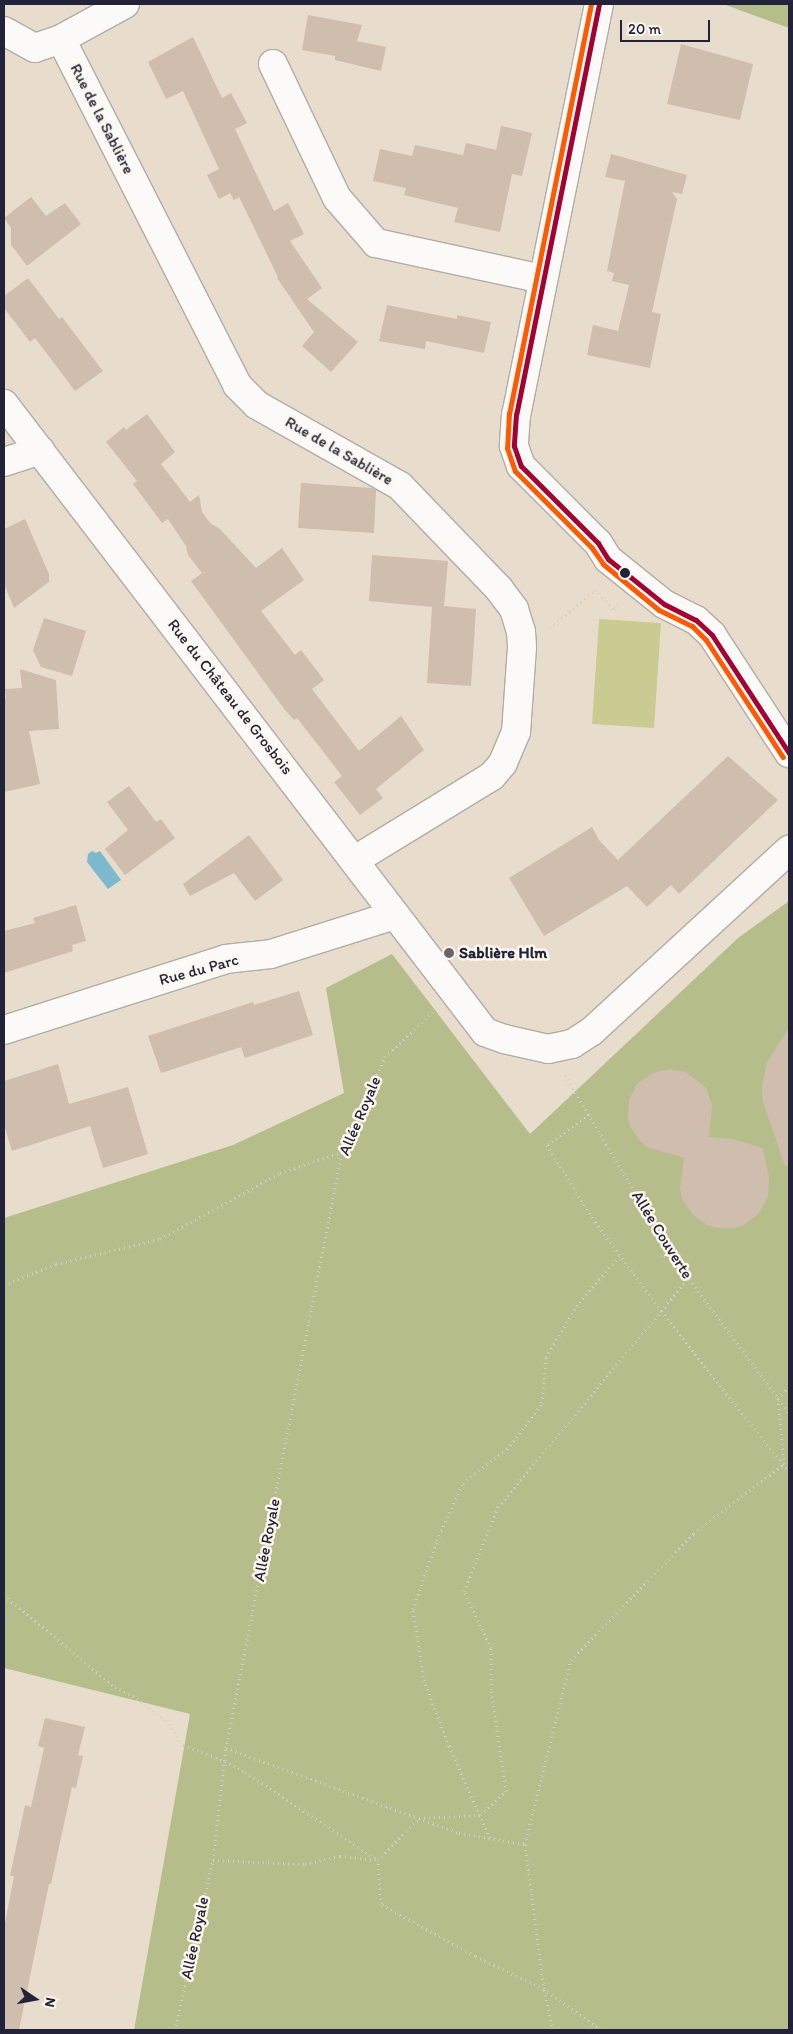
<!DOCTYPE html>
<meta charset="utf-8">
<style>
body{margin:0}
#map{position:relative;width:793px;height:2034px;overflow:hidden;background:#e8ddcd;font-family:Itim,sans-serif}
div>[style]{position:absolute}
.green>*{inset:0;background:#c9cb90}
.forest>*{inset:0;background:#b5be8b}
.water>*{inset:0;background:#7cb9cc}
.building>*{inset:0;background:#cfbdae}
.path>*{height:3px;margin-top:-1.5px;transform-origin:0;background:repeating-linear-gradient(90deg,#d2cfcd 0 1px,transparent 0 5px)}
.roads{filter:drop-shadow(1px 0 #b2aca4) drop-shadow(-1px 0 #b2aca4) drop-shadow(0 1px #b2aca4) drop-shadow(0 -1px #b2aca4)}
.minor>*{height:28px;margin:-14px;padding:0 14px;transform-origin:14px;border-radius:14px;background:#fcfaf8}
.bus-1>*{height:5px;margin:-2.5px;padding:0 2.5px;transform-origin:2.5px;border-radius:2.5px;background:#a50034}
.bus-2>*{height:5px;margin:-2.5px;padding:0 2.5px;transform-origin:2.5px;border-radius:2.5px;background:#ff5a00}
.dots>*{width:14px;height:14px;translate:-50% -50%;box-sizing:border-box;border:2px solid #fbf7ec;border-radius:50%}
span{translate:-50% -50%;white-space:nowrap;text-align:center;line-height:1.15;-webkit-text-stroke:5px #fbf7ec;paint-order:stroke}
.street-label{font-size:16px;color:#22223b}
.poi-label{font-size:16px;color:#22223b;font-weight:700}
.left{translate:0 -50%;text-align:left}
.frame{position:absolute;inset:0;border:5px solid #22223b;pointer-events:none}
.north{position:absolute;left:10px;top:1974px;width:50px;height:50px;-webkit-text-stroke:4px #fbf7ec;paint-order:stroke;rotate:102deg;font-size:14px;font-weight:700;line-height:20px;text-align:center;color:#22223b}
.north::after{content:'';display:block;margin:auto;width:18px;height:22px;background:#22223b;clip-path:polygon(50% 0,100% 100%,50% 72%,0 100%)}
.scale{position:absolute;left:620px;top:20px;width:90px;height:22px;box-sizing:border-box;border:2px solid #22223b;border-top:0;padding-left:6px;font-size:15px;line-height:18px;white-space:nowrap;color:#22223b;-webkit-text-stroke:4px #fbf7ec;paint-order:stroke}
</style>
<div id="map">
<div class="green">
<i style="clip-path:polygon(599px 619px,661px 623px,654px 728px,592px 724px)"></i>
</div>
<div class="forest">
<i style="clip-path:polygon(723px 4px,789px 4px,789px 28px)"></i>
<i style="clip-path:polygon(789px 901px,789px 2030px,134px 2030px,190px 1714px,4px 1668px,4px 1218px,233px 1145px,344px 1093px,326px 988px,392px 954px,530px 1134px,738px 938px)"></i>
</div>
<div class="water">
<i style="clip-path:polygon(92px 851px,96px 853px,100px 851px,121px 880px,108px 889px,87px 862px,88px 854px)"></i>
</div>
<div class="building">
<i style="clip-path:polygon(308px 15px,362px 25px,357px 41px,386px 47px,381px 71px,335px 60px,335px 56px,302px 50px)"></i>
<i style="clip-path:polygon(193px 37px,222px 98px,231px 93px,247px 123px,235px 129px,274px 211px,288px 203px,304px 234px,290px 241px,322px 288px,307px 299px,358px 342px,331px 372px,302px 346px,314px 332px,277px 278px,278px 277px,239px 197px,234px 200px,230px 193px,219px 199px,207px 175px,219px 169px,183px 91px,166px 99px,148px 62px)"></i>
<i style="clip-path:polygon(681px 44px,753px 64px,740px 120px,667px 104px)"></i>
<i style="clip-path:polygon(501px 126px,532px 133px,522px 176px,512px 174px,500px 232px,454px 222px,458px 208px,404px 195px,406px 188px,373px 181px,380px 149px,412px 156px,415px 145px,463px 155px,466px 143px,496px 150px)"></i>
<i style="clip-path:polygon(611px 154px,687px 175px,682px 194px,672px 192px,677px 199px,652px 312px,661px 314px,650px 368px,587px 355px,593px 325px,618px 331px,629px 285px,612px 281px,614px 273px,607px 271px,625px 181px,605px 177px)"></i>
<i style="clip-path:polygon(31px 197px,46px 216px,65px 203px,81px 224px,27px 266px,11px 245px,11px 228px,4px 218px)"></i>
<i style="clip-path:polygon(28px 278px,59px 319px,62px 317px,103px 371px,75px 391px,35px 338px,30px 342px,4px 308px,4px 296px)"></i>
<i style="clip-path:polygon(387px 305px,457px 319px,457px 315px,491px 322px,484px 353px,426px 341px,425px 349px,379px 341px)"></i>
<i style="clip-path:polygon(147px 414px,175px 452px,161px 464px,190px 502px,199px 495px,202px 512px,210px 523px,220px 529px,256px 568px,282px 548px,304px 580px,261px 611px,295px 655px,301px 650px,324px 680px,312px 689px,359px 751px,401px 716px,424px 750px,376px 789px,383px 798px,360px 815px,334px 782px,342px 776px,297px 718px,294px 720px,285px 710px,191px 581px,202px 573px,188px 555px,186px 546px,168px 519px,162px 523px,133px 484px,137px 481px,106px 442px,124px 427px,126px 430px)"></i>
<i style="clip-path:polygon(301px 483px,372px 488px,376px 490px,374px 533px,298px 528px)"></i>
<i style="clip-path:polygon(25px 519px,49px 574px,49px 582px,14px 608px,4px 584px,4px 529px)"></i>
<i style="clip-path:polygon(372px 555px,448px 561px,444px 606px,476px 609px,471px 686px,427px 683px,432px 607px,369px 601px)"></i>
<i style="clip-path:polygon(44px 618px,86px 631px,72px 676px,41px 667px,33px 650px)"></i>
<i style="clip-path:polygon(20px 669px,56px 680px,59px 729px,29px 731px,40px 784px,4px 792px,4px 698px,6px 698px,5px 689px,22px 688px)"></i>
<i style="clip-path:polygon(728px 756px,778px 800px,679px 894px,671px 885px,647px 907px,627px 886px,544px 936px,509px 878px,592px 827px,599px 840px,618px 860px)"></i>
<i style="clip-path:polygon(129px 786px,156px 822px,161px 819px,175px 838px,125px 875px,105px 849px,128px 830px,107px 802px)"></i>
<i style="clip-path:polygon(249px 835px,283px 880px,255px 901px,234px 873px,190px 896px,183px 884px)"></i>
<i style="clip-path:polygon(76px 905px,86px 941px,72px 945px,73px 951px,4px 973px,4px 931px,35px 923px,33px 918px)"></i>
<i style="clip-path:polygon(299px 991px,313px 1035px,245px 1058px,241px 1047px,161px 1073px,148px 1036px,253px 1002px,254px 1005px)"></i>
<i style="clip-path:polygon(789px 1028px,789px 1165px,785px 1166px,762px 1099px,762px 1087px,767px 1062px)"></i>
<i style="clip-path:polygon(58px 1064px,69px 1104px,128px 1087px,148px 1154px,103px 1168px,90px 1126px,12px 1151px,4px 1125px,4px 1081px)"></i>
<i style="clip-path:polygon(669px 1069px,686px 1072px,706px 1088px,712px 1105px,709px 1137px,733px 1139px,763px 1148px,769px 1178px,768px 1196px,759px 1213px,744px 1225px,735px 1228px,716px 1228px,707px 1225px,692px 1214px,682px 1198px,680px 1189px,684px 1158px,647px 1147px,640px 1141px,630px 1126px,628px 1118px,629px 1100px,637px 1084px,652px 1073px)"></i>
<i style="clip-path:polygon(45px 1718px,85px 1727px,78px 1755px,83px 1756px,76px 1788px,72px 1787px,51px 1884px,49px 1884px,19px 2030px,4px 2030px,4px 1928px,14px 1876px,10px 1876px,25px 1805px,31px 1807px,44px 1748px,38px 1746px)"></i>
</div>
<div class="path">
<i style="left:550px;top:628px;width:59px;rotate:-40.2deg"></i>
<i style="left:595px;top:590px;width:27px;rotate:45deg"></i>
<i style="left:614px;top:609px;width:6px;rotate:-51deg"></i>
<i style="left:565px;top:1075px;width:224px;rotate:59.1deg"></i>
<i style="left:680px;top:1267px;width:182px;rotate:53.3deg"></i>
<i style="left:589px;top:1114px;width:52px;rotate:143.6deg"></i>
<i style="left:547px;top:1145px;width:91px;rotate:58.1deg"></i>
<i style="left:595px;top:1222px;width:111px;rotate:53.4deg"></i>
<i style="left:661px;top:1311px;width:206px;rotate:51.5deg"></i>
<i style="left:4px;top:1285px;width:56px;rotate:-22deg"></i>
<i style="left:56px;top:1264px;width:107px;rotate:-13.5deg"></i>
<i style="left:160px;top:1239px;width:137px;rotate:-28.8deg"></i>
<i style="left:280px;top:1173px;width:65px;rotate:-18.7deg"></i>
<i style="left:4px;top:1595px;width:144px;rotate:39.7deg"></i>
<i style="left:115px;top:1687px;width:25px;rotate:27deg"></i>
<i style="left:137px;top:1698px;width:36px;rotate:38deg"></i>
<i style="left:165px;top:1720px;width:31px;rotate:54deg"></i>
<i style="left:183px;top:1745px;width:45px;rotate:20.9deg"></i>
<i style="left:225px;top:1761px;width:23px;rotate:29deg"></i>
<i style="left:245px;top:1772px;width:159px;rotate:33.5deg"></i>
<i style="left:226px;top:1748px;width:248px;rotate:20deg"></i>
<i style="left:459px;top:1833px;width:67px;rotate:9.5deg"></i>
<i style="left:490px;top:1838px;width:101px;rotate:-114deg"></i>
<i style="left:449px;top:1746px;width:70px;rotate:-111deg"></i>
<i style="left:424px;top:1681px;width:73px;rotate:-98.7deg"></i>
<i style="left:413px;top:1609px;width:73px;rotate:-70.8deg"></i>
<i style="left:437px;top:1540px;width:63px;rotate:-65.5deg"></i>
<i style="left:463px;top:1483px;width:56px;rotate:-37.7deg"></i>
<i style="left:507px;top:1449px;width:58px;rotate:-52.7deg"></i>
<i style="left:542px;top:1403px;width:46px;rotate:-85deg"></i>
<i style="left:546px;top:1357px;width:64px;rotate:-59deg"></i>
<i style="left:579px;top:1302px;width:62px;rotate:-48.3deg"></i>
<i style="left:213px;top:1860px;width:92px;rotate:2.5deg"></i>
<i style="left:305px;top:1864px;width:36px;rotate:-13deg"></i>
<i style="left:340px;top:1856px;width:36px;rotate:6deg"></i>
<i style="left:175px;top:2030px;width:174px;rotate:-77.4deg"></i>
<i style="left:213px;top:1860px;width:113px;rotate:-83.4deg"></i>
<i style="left:226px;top:1748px;width:607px;rotate:-78.99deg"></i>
<i style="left:342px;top:1152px;width:104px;rotate:-65.6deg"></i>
<i style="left:385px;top:1057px;width:66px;rotate:-43.2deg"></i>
<i style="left:553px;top:2030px;width:42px;rotate:-102.4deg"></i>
<i style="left:544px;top:1989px;width:146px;rotate:-97.5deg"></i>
<i style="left:525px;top:1844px;width:190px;rotate:-76deg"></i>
<i style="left:571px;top:1660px;width:177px;rotate:-45.9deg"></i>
<i style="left:694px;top:1533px;width:113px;rotate:-37.5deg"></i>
<i style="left:784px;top:1464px;width:66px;rotate:-95.2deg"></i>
<i style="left:778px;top:1398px;width:16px;rotate:-45deg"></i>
<i style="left:601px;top:2030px;width:70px;rotate:-144.3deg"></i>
<i style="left:544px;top:1989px;width:76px;rotate:-154.4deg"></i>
<i style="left:475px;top:1956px;width:107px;rotate:-151deg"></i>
<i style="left:381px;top:1904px;width:44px;rotate:-93.9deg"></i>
<i style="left:378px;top:1860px;width:59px;rotate:-45.7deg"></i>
<i style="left:419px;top:1818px;width:62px;rotate:-2.8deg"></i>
<i style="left:481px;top:1815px;width:35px;rotate:-44deg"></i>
<i style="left:506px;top:1791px;width:103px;rotate:-98.4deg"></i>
<i style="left:491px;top:1689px;width:41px;rotate:-90deg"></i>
<i style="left:491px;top:1648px;width:63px;rotate:-115.3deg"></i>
<i style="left:464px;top:1591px;width:91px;rotate:-68deg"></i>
<i style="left:498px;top:1507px;width:297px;rotate:-50.2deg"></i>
</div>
<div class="roads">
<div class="minor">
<i style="left:599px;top:4px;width:418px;rotate:101.4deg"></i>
<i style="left:516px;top:414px;width:32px;rotate:94deg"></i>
<i style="left:514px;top:446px;width:21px;rotate:71deg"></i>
<i style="left:521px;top:466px;width:109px;rotate:45deg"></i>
<i style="left:598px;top:543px;width:19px;rotate:58deg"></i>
<i style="left:608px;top:559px;width:72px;rotate:38.8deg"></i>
<i style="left:664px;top:604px;width:36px;rotate:27deg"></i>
<i style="left:696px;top:620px;width:22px;rotate:43deg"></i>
<i style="left:712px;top:635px;width:141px;rotate:56.9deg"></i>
<i style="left:4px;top:31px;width:35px;rotate:29deg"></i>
<i style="left:35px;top:48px;width:28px;rotate:-19deg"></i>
<i style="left:61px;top:39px;width:388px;rotate:63deg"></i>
<i style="left:237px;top:385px;width:28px;rotate:45deg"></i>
<i style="left:257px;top:405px;width:164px;rotate:29.5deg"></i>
<i style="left:400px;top:486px;width:143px;rotate:46.1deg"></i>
<i style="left:499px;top:589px;width:25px;rotate:53deg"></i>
<i style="left:514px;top:609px;width:24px;rotate:73deg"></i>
<i style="left:521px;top:632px;width:15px;rotate:86deg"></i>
<i style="left:522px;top:647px;width:85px;rotate:94deg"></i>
<i style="left:516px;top:732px;width:34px;rotate:113deg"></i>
<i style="left:503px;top:763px;width:17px;rotate:130deg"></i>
<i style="left:492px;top:776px;width:161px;rotate:148.5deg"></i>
<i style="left:61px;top:39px;width:73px;rotate:-28.7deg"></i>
<i style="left:273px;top:64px;width:148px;rotate:64.5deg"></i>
<i style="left:337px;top:198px;width:60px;rotate:49.1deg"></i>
<i style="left:376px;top:243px;width:170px;rotate:12.2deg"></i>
<i style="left:4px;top:404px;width:791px;rotate:52.55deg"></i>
<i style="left:485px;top:1032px;width:20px;rotate:20deg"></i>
<i style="left:504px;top:1039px;width:45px;rotate:12.8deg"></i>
<i style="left:548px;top:1049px;width:25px;rotate:-12deg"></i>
<i style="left:572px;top:1044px;width:24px;rotate:-33deg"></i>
<i style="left:592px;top:1031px;width:268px;rotate:-42.6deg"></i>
<i style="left:4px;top:462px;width:38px;rotate:-18deg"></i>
<i style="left:4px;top:1030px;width:233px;rotate:-17.7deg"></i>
<i style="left:226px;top:959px;width:45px;rotate:-6.3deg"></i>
<i style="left:271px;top:954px;width:130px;rotate:-17.5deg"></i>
</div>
</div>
<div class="bus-1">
<i style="left:599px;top:4px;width:418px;rotate:101.4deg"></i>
<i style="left:516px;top:414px;width:32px;rotate:94deg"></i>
<i style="left:514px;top:446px;width:21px;rotate:71deg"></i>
<i style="left:521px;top:466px;width:109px;rotate:45deg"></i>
<i style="left:598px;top:543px;width:19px;rotate:58deg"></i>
<i style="left:608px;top:559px;width:72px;rotate:38.8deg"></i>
<i style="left:664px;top:604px;width:36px;rotate:27deg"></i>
<i style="left:696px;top:620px;width:22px;rotate:43deg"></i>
<i style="left:712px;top:635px;width:141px;rotate:56.9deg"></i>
</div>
<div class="bus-2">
<i style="left:591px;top:4px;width:417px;rotate:101.3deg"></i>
<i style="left:509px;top:413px;width:35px;rotate:93deg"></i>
<i style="left:507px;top:448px;width:24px;rotate:71deg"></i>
<i style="left:515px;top:471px;width:109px;rotate:45deg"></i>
<i style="left:592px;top:548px;width:19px;rotate:55deg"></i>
<i style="left:603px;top:564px;width:72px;rotate:39.4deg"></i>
<i style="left:659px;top:610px;width:37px;rotate:26deg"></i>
<i style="left:692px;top:626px;width:20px;rotate:45deg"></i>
<i style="left:706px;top:640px;width:140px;rotate:56.7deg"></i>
</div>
<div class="dots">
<i style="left:625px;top:573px;background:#22223b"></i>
<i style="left:449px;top:953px;background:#67636e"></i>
</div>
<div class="street-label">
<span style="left:102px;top:119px;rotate:63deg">Rue de la Sablière</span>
<span style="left:339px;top:451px;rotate:30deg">Rue de la Sablière</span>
<span style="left:230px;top:697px;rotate:52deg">Rue du Château de Grosbois</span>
<span style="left:199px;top:970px;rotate:-15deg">Rue du Parc</span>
<span style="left:360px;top:1116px;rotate:-67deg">Allée Royale</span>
<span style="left:662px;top:1235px;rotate:58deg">Allée Couverte</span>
<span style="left:267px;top:1540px;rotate:-79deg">Allée Royale</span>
<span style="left:195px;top:1938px;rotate:-78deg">Allée Royale</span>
</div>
<div class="poi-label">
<span class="left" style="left:459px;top:953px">Sablière Hlm</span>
</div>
<div class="frame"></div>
<div class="north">N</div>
<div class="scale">20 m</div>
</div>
